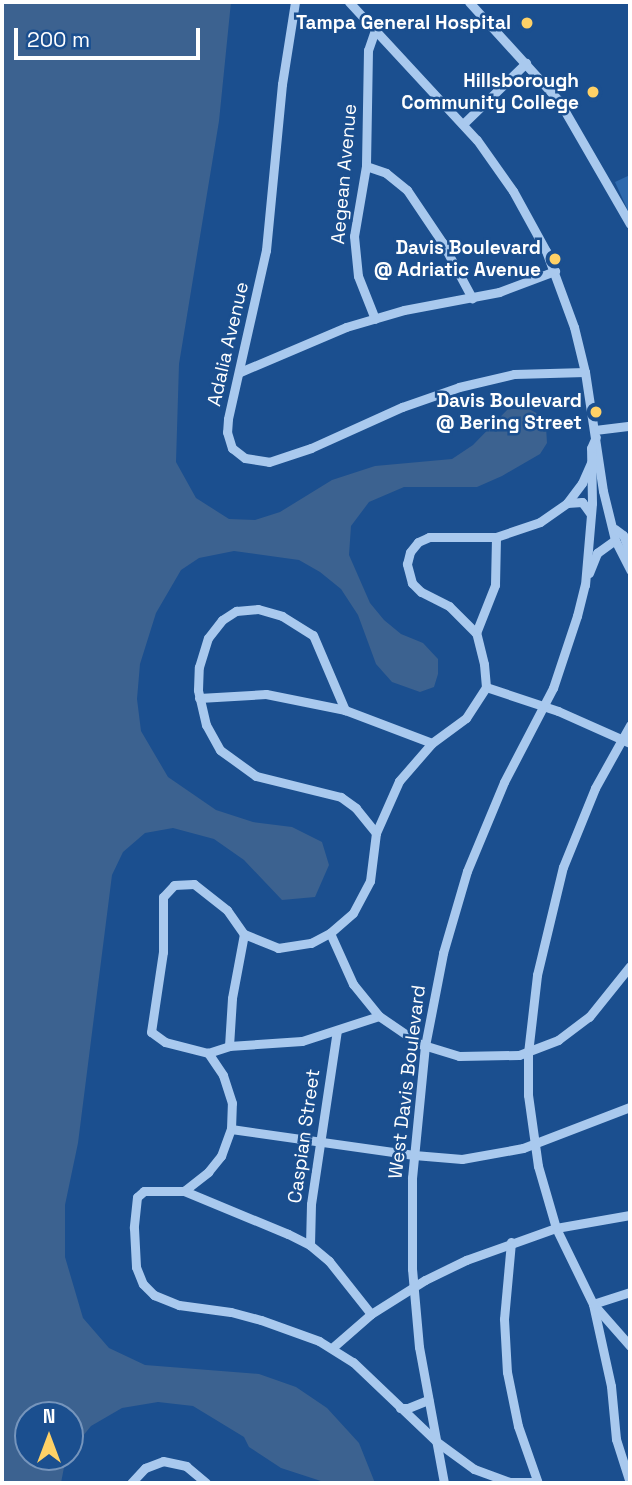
<!DOCTYPE html>
<style>
body{margin:0}
#map{position:relative;width:632px;height:1485px;overflow:hidden;background:#1b4f8f;font-family:"Space Grotesk",sans-serif}
div>[style]{position:absolute}
.green>*{inset:0;background:#2e69ad}
.water>*{inset:0;background:#3c6290}
.minor>*{height:9px;margin:-4.5px;padding:0 4.5px;transform-origin:4.5px;border-radius:4.5px;background:#a9c9ee}
.dots>*{width:19px;height:19px;translate:-50% -50%;box-sizing:border-box;border:4px solid #1b4f8f;border-radius:50%}
span{translate:-50% -50%;white-space:nowrap;text-align:center;line-height:1.15;-webkit-text-stroke:5px #1b4f8f;paint-order:stroke}
.poi-label{font-size:19px;color:#fff;font-weight:700}
.right{translate:-100% -50%;text-align:right}
.street-label{font-size:19px;color:#fff}
.frame{position:absolute;inset:0;border:4px solid #fff;pointer-events:none}
.north{position:absolute;left:14px;top:1401px;width:70px;height:70px;box-sizing:border-box;background:#1b4f8f;border:2px solid #7695bc;border-radius:50%;rotate:0deg;font-size:19px;font-weight:700;line-height:28px;text-align:center;color:#fff}
.north::after{content:'';display:block;margin:auto;width:24px;height:32px;background:#ffd166;clip-path:polygon(50% 0,100% 100%,50% 72%,0 100%)}
.scale{position:absolute;left:14px;top:28px;width:186px;height:32px;box-sizing:border-box;border:4px solid #fff;border-top:0;padding-left:9px;font-size:21px;line-height:24px;white-space:nowrap;color:#fff;-webkit-text-stroke:5px #1b4f8f;paint-order:stroke}
</style>
<div id="map">
<div class="green">
<i style="clip-path:polygon(630px 175px,630px 215px,615px 182px)"></i>
</div>
<div class="water">
<i style="clip-path:polygon(2px 2px,231px 2px,219px 121px,179px 364px,176px 462px,196px 498px,229px 519px,255px 520px,280px 512px,332px 480px,375px 466px,452px 459px,473px 445px,508px 409px,529px 409px,538px 414px,546px 427px,547px 443px,540px 454px,502px 476px,477px 487px,404px 487px,369px 502px,351px 526px,349px 555px,370px 603px,384px 620px,401px 634px,423px 643px,438px 659px,438px 674px,434px 687px,420px 692px,392px 682px,376px 664px,358px 615px,341px 589px,320px 572px,299px 560px,234px 551px,199px 558px,181px 570px,156px 613px,140px 664px,137px 699px,141px 731px,168px 777px,216px 810px,253px 822px,292px 827px,322px 842px,329px 865px,315px 897px,282px 900px,244px 860px,214px 839px,173px 828px,145px 833px,123px 852px,112px 875px,78px 1143px,65px 1205px,65px 1257px,83px 1318px,109px 1348px,145px 1365px,259px 1374px,296px 1387px,327px 1408px,359px 1443px,375px 1483px,327px 1483px,281px 1468px,249px 1447px,244px 1437px,193px 1406px,158px 1402px,122px 1408px,91px 1426px,70px 1452px,70px 1415px,28px 1415px,28px 1457px,66px 1457px,61px 1483px,2px 1483px)"></i>
</div>
<div class="minor">
<i style="left:295px;top:2px;width:83px;rotate:99deg"></i>
<i style="left:282px;top:84px;width:167px;rotate:95.5deg"></i>
<i style="left:266px;top:250px;width:173px;rotate:102.7deg"></i>
<i style="left:228px;top:419px;width:13px;rotate:94deg"></i>
<i style="left:227px;top:432px;width:17px;rotate:73deg"></i>
<i style="left:232px;top:448px;width:16px;rotate:38deg"></i>
<i style="left:245px;top:458px;width:24px;rotate:9deg"></i>
<i style="left:269px;top:462px;width:44px;rotate:-18.4deg"></i>
<i style="left:311px;top:448px;width:100px;rotate:-24.3deg"></i>
<i style="left:402px;top:407px;width:60px;rotate:-19.3deg"></i>
<i style="left:459px;top:387px;width:57px;rotate:-13.3deg"></i>
<i style="left:514px;top:374px;width:71px;rotate:-1.6deg"></i>
<i style="left:349px;top:2px;width:188px;rotate:47.2deg"></i>
<i style="left:477px;top:140px;width:62px;rotate:54.8deg"></i>
<i style="left:513px;top:191px;width:68px;rotate:61.2deg"></i>
<i style="left:546px;top:251px;width:81px;rotate:69.8deg"></i>
<i style="left:574px;top:327px;width:46px;rotate:76.3deg"></i>
<i style="left:585px;top:372px;width:120px;rotate:81.4deg"></i>
<i style="left:603px;top:491px;width:50px;rotate:76.2deg"></i>
<i style="left:615px;top:540px;width:34px;rotate:63deg"></i>
<i style="left:469px;top:2px;width:134px;rotate:47.7deg"></i>
<i style="left:559px;top:101px;width:142px;rotate:60deg"></i>
<i style="left:375px;top:30px;width:21px;rotate:109deg"></i>
<i style="left:368px;top:50px;width:116px;rotate:91deg"></i>
<i style="left:366px;top:166px;width:71px;rotate:99.7deg"></i>
<i style="left:354px;top:236px;width:40px;rotate:84.3deg"></i>
<i style="left:358px;top:276px;width:46px;rotate:68.4deg"></i>
<i style="left:463px;top:124px;width:88px;rotate:-44.1deg"></i>
<i style="left:366px;top:166px;width:21px;rotate:19deg"></i>
<i style="left:386px;top:173px;width:27px;rotate:39deg"></i>
<i style="left:407px;top:190px;width:63px;rotate:56.1deg"></i>
<i style="left:442px;top:242px;width:64px;rotate:61.8deg"></i>
<i style="left:240px;top:372px;width:115px;rotate:-23deg"></i>
<i style="left:346px;top:327px;width:60px;rotate:-16.3deg"></i>
<i style="left:404px;top:310px;width:97px;rotate:-10.7deg"></i>
<i style="left:499px;top:292px;width:60px;rotate:-20.6deg"></i>
<i style="left:595px;top:430px;width:35px;rotate:-7deg"></i>
<i style="left:567px;top:503px;width:15px;rotate:-4deg"></i>
<i style="left:582px;top:502px;width:14px;rotate:54deg"></i>
<i style="left:615px;top:529px;width:10px;rotate:37deg"></i>
<i style="left:623px;top:535px;width:19px;rotate:69deg"></i>
<i style="left:589px;top:573px;width:22px;rotate:-68deg"></i>
<i style="left:597px;top:553px;width:22px;rotate:-36deg"></i>
<i style="left:476px;top:633px;width:52px;rotate:-68.4deg"></i>
<i style="left:495px;top:585px;width:48px;rotate:-88.8deg"></i>
<i style="left:486px;top:687px;width:76px;rotate:18.4deg"></i>
<i style="left:558px;top:711px;width:79px;rotate:24deg"></i>
<i style="left:199px;top:698px;width:67px;rotate:-3.4deg"></i>
<i style="left:266px;top:694px;width:81px;rotate:11.4deg"></i>
<i style="left:376px;top:833px;width:32px;rotate:-129deg"></i>
<i style="left:356px;top:808px;width:19px;rotate:-144deg"></i>
<i style="left:341px;top:797px;width:88px;rotate:-166.1deg"></i>
<i style="left:256px;top:776px;width:44px;rotate:-144.2deg"></i>
<i style="left:220px;top:750px;width:29px;rotate:-119deg"></i>
<i style="left:206px;top:725px;width:36px;rotate:-103deg"></i>
<i style="left:198px;top:690px;width:23px;rotate:-88deg"></i>
<i style="left:199px;top:667px;width:30px;rotate:-73deg"></i>
<i style="left:208px;top:638px;width:23px;rotate:-52deg"></i>
<i style="left:222px;top:620px;width:17px;rotate:-33deg"></i>
<i style="left:236px;top:611px;width:22px;rotate:-5deg"></i>
<i style="left:258px;top:609px;width:25px;rotate:16deg"></i>
<i style="left:282px;top:616px;width:36px;rotate:32deg"></i>
<i style="left:313px;top:635px;width:82px;rotate:66.9deg"></i>
<i style="left:345px;top:710px;width:93px;rotate:20.8deg"></i>
<i style="left:330px;top:933px;width:56px;rotate:65.7deg"></i>
<i style="left:353px;top:984px;width:41px;rotate:50.9deg"></i>
<i style="left:379px;top:1016px;width:50px;rotate:34.3deg"></i>
<i style="left:420px;top:1044px;width:41px;rotate:17.1deg"></i>
<i style="left:459px;top:1056px;width:60px;rotate:-1deg"></i>
<i style="left:519px;top:1055px;width:42px;rotate:-21deg"></i>
<i style="left:558px;top:1040px;width:39px;rotate:-37deg"></i>
<i style="left:589px;top:1017px;width:65px;rotate:-51.2deg"></i>
<i style="left:229px;top:1046px;width:48px;rotate:-86.4deg"></i>
<i style="left:232px;top:998px;width:65px;rotate:-79.4deg"></i>
<i style="left:208px;top:1053px;width:22px;rotate:-18deg"></i>
<i style="left:229px;top:1046px;width:73px;rotate:-3.9deg"></i>
<i style="left:302px;top:1041px;width:81px;rotate:-18deg"></i>
<i style="left:231px;top:1129px;width:185px;rotate:8.1deg"></i>
<i style="left:414px;top:1155px;width:48px;rotate:4.8deg"></i>
<i style="left:462px;top:1159px;width:62px;rotate:-10.2deg"></i>
<i style="left:523px;top:1148px;width:115px;rotate:-21deg"></i>
<i style="left:184px;top:1191px;width:31px;rotate:-38deg"></i>
<i style="left:208px;top:1172px;width:21px;rotate:-51deg"></i>
<i style="left:221px;top:1156px;width:29px;rotate:-70deg"></i>
<i style="left:231px;top:1129px;width:26px;rotate:-88deg"></i>
<i style="left:232px;top:1103px;width:29px;rotate:-108deg"></i>
<i style="left:223px;top:1075px;width:27px;rotate:-124deg"></i>
<i style="left:208px;top:1053px;width:44px;rotate:-165.7deg"></i>
<i style="left:165px;top:1042px;width:17px;rotate:-144deg"></i>
<i style="left:151px;top:1032px;width:81px;rotate:-81.5deg"></i>
<i style="left:163px;top:952px;width:55px;rotate:-90deg"></i>
<i style="left:163px;top:897px;width:16px;rotate:-47deg"></i>
<i style="left:174px;top:885px;width:20px;rotate:-3deg"></i>
<i style="left:194px;top:884px;width:42px;rotate:38.2deg"></i>
<i style="left:227px;top:910px;width:29px;rotate:55deg"></i>
<i style="left:244px;top:934px;width:37px;rotate:22deg"></i>
<i style="left:278px;top:948px;width:33px;rotate:-9deg"></i>
<i style="left:311px;top:943px;width:21px;rotate:-28deg"></i>
<i style="left:330px;top:933px;width:30px;rotate:-41deg"></i>
<i style="left:353px;top:913px;width:36px;rotate:-62deg"></i>
<i style="left:370px;top:881px;width:48px;rotate:-82.9deg"></i>
<i style="left:376px;top:833px;width:57px;rotate:-66.1deg"></i>
<i style="left:399px;top:781px;width:50px;rotate:-49deg"></i>
<i style="left:432px;top:743px;width:42px;rotate:-36.3deg"></i>
<i style="left:466px;top:718px;width:37px;rotate:-57deg"></i>
<i style="left:486px;top:687px;width:23px;rotate:-95deg"></i>
<i style="left:484px;top:664px;width:32px;rotate:-104deg"></i>
<i style="left:476px;top:633px;width:38px;rotate:-135deg"></i>
<i style="left:449px;top:606px;width:31px;rotate:-153deg"></i>
<i style="left:421px;top:592px;width:13px;rotate:-135deg"></i>
<i style="left:412px;top:583px;width:20px;rotate:-105deg"></i>
<i style="left:407px;top:564px;width:12px;rotate:-76deg"></i>
<i style="left:410px;top:552px;width:13px;rotate:-51deg"></i>
<i style="left:418px;top:542px;width:12px;rotate:-24deg"></i>
<i style="left:429px;top:537px;width:67px"></i>
<i style="left:496px;top:537px;width:46px;rotate:-18.8deg"></i>
<i style="left:540px;top:522px;width:33px;rotate:-35deg"></i>
<i style="left:567px;top:503px;width:25px;rotate:-53deg"></i>
<i style="left:582px;top:483px;width:22px;rotate:-66deg"></i>
<i style="left:511px;top:1242px;width:77px;rotate:95.2deg"></i>
<i style="left:504px;top:1319px;width:53px;rotate:86.8deg"></i>
<i style="left:507px;top:1372px;width:55px;rotate:78.5deg"></i>
<i style="left:518px;top:1426px;width:60px;rotate:70.7deg"></i>
<i style="left:310px;top:1245px;width:41px;rotate:-88.6deg"></i>
<i style="left:311px;top:1204px;width:175px;rotate:-81.5deg"></i>
<i style="left:593px;top:1304px;width:39px;rotate:-18deg"></i>
<i style="left:594px;top:1305px;width:55px;rotate:48.7deg"></i>
<i style="left:371px;top:1314px;width:68px;rotate:-128.4deg"></i>
<i style="left:329px;top:1261px;width:25px;rotate:-140deg"></i>
<i style="left:310px;top:1245px;width:25px;rotate:-153deg"></i>
<i style="left:288px;top:1234px;width:113px;rotate:-157.5deg"></i>
<i style="left:184px;top:1191px;width:40px;rotate:180deg"></i>
<i style="left:144px;top:1191px;width:9px;rotate:139deg"></i>
<i style="left:137px;top:1197px;width:31px;rotate:96deg"></i>
<i style="left:134px;top:1228px;width:39px;rotate:87deg"></i>
<i style="left:136px;top:1267px;width:18px;rotate:68deg"></i>
<i style="left:143px;top:1284px;width:16px;rotate:45deg"></i>
<i style="left:154px;top:1295px;width:27px;rotate:22deg"></i>
<i style="left:179px;top:1305px;width:52px;rotate:7.7deg"></i>
<i style="left:231px;top:1312px;width:31px;rotate:15deg"></i>
<i style="left:261px;top:1320px;width:62px;rotate:19.9deg"></i>
<i style="left:319px;top:1341px;width:40px;rotate:32deg"></i>
<i style="left:353px;top:1362px;width:116px;rotate:43.6deg"></i>
<i style="left:437px;top:1442px;width:46px;rotate:36.1deg"></i>
<i style="left:474px;top:1469px;width:38px;rotate:20deg"></i>
<i style="left:510px;top:1482px;width:27px"></i>
<i style="left:332px;top:1348px;width:52px;rotate:-41.1deg"></i>
<i style="left:371px;top:1314px;width:64px;rotate:-32.2deg"></i>
<i style="left:425px;top:1280px;width:46px;rotate:-26deg"></i>
<i style="left:466px;top:1260px;width:96px;rotate:-19.6deg"></i>
<i style="left:556px;top:1228px;width:75px;rotate:-10deg"></i>
<i style="left:400px;top:1408px;width:8px"></i>
<i style="left:408px;top:1408px;width:22px;rotate:-22deg"></i>
<i style="left:131px;top:1483px;width:21px;rotate:-47deg"></i>
<i style="left:145px;top:1468px;width:19px;rotate:-21deg"></i>
<i style="left:163px;top:1461px;width:24px;rotate:12deg"></i>
<i style="left:186px;top:1466px;width:26px;rotate:40deg"></i>
<i style="left:444px;top:1483px;width:138px;rotate:-100.4deg"></i>
<i style="left:419px;top:1347px;width:78px;rotate:-95.1deg"></i>
<i style="left:412px;top:1269px;width:91px;rotate:-90deg"></i>
<i style="left:412px;top:1178px;width:133px;rotate:-84.4deg"></i>
<i style="left:425px;top:1046px;width:95px;rotate:-79deg"></i>
<i style="left:443px;top:953px;width:85px;rotate:-73.7deg"></i>
<i style="left:467px;top:871px;width:96px;rotate:-67.4deg"></i>
<i style="left:504px;top:782px;width:106px;rotate:-62.5deg"></i>
<i style="left:553px;top:688px;width:76px;rotate:-71.6deg"></i>
<i style="left:577px;top:616px;width:32px;rotate:-76deg"></i>
<i style="left:585px;top:585px;width:82px;rotate:-85.1deg"></i>
<i style="left:592px;top:503px;width:55px;rotate:-91deg"></i>
<i style="left:591px;top:448px;width:12px;rotate:-66deg"></i>
<i style="left:630px;top:1483px;width:46px;rotate:-107.7deg"></i>
<i style="left:616px;top:1439px;width:53px;rotate:-95.4deg"></i>
<i style="left:611px;top:1386px;width:84px;rotate:-102.4deg"></i>
<i style="left:593px;top:1304px;width:85px;rotate:-116deg"></i>
<i style="left:556px;top:1228px;width:65px;rotate:-106.2deg"></i>
<i style="left:538px;top:1166px;width:72px;rotate:-98deg"></i>
<i style="left:528px;top:1095px;width:42px;rotate:-90deg"></i>
<i style="left:528px;top:1053px;width:79px;rotate:-83.4deg"></i>
<i style="left:537px;top:975px;width:111px;rotate:-76.5deg"></i>
<i style="left:563px;top:867px;width:85px;rotate:-67.9deg"></i>
<i style="left:595px;top:788px;width:72px;rotate:-60.9deg"></i>
</div>
<div class="dots">
<i style="left:527px;top:23px;background:#ffd166"></i>
<i style="left:593px;top:92px;background:#ffd166"></i>
<i style="left:555px;top:259px;background:#ffd166"></i>
<i style="left:596px;top:412px;background:#ffd166"></i>
</div>
<div class="poi-label">
<span class="right" style="left:511px;top:23px">Tampa General Hospital</span>
<span class="right" style="left:579px;top:92px">Hillsborough<br>Community College</span>
<span class="right" style="left:541px;top:259px">Davis Boulevard<br>@ Adriatic Avenue</span>
<span class="right" style="left:582px;top:412px">Davis Boulevard<br>@ Bering Street</span>
</div>
<div class="street-label">
<span style="left:344px;top:174px;rotate:-85deg">Aegean Avenue</span>
<span style="left:228px;top:344px;rotate:-77deg">Adalia Avenue</span>
<span style="left:407px;top:1082px;rotate:-83deg">West Davis Boulevard</span>
<span style="left:304px;top:1136px;rotate:-82deg">Caspian Street</span>
</div>
<div class="frame"></div>
<div class="north">N</div>
<div class="scale">200 m</div>
</div>
